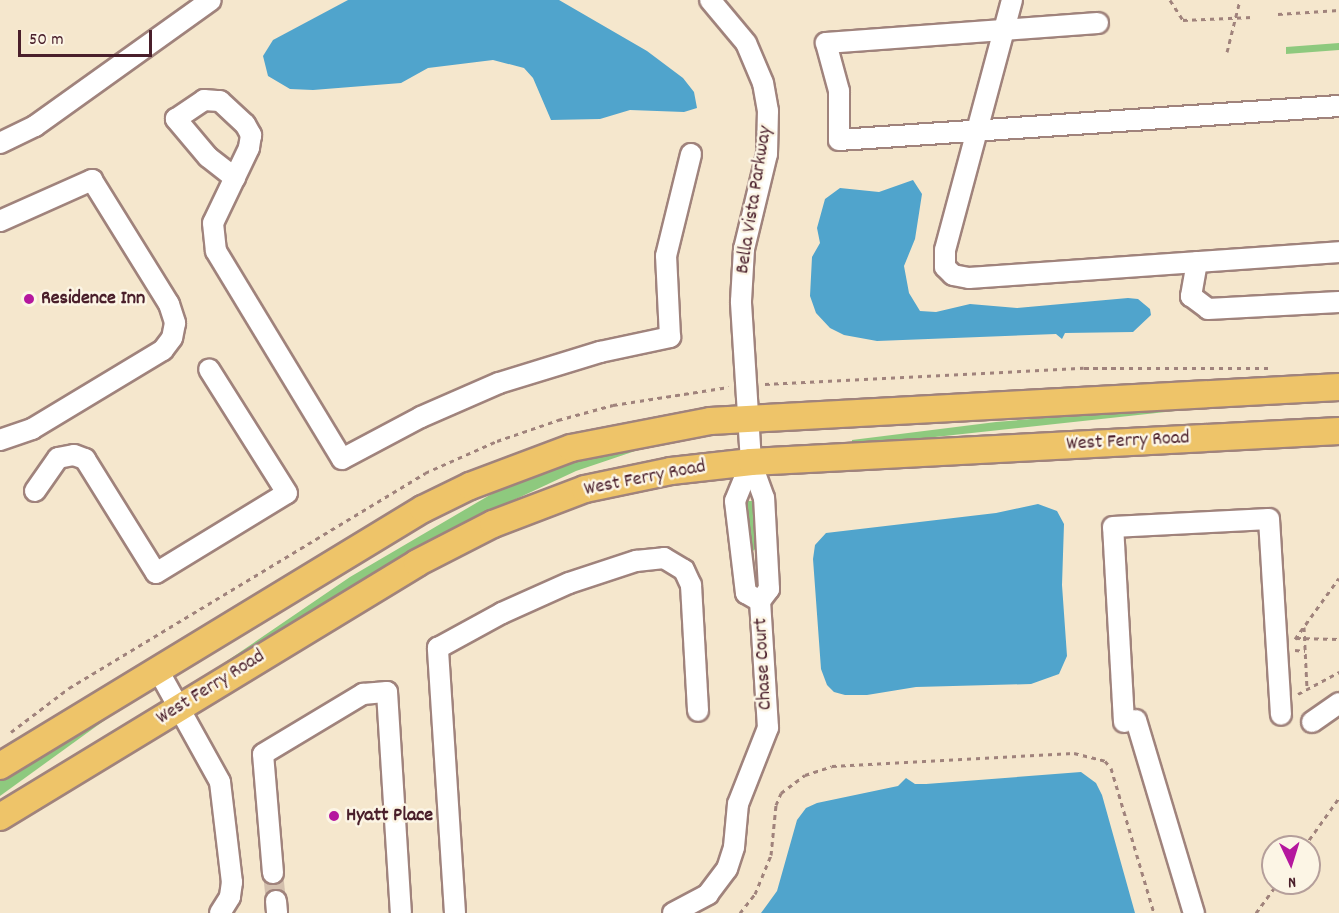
<!DOCTYPE html>
<style>
body{margin:0}
#map{position:relative;width:1339px;height:913px;overflow:hidden;background:#f5e7cd;font-family:Dekko,sans-serif}
div>[style]{position:absolute}
.green>*{inset:0;background:#8ec97e}
.water>*{inset:0;background:#50a4cc}
.minor-tunnel>*{height:20px;margin-top:-10px;transform-origin:0;background:repeating-linear-gradient(90deg,#d3bfad 0 20px,transparent 0 30px)}
.path>*{height:3px;margin-top:-1.5px;transform-origin:0;background:repeating-linear-gradient(90deg,#a0837c 0 4.5px,transparent 0 9px)}
.roads{filter:drop-shadow(2px 0 #a0837c) drop-shadow(-2px 0 #a0837c) drop-shadow(0 2px #a0837c) drop-shadow(0 -2px #a0837c)}
.minor>*{height:20px;margin:-10px;padding:0 10px;transform-origin:10px;border-radius:10px;background:#fff}
.major>*{height:26px;margin:-13px;padding:0 13px;transform-origin:13px;border-radius:13px;background:#eec469}
.dots>*{width:16px;height:16px;translate:-50% -50%;box-sizing:border-box;border:3px solid #fcf5e5;border-radius:50%}
span{translate:-50% -50%;white-space:nowrap;text-align:center;line-height:1.15;-webkit-text-stroke:5px #fcf5e5;paint-order:stroke}
.street-label{font-size:20px;color:#4a1f2b}
.poi-label{font-size:20px;color:#4a1f2b;font-weight:700}
.left{translate:0 -50%;text-align:left}
.north{position:absolute;left:1261px;top:835px;width:60px;height:60px;box-sizing:border-box;background:#fcf5e5;border:2px solid #b59f9b;border-radius:50%;rotate:176deg;font-size:16px;font-weight:700;line-height:24px;text-align:center;color:#4a1f2b}
.north::after{content:'';display:block;margin:auto;width:21px;height:27px;background:#b5179e;clip-path:polygon(50% 0,100% 100%,50% 72%,0 100%)}
.scale{position:absolute;left:18px;top:30px;width:134px;height:27px;box-sizing:border-box;border:3px solid #4a1f2b;border-top:0;padding-left:8px;font-size:18px;line-height:21px;white-space:nowrap;color:#4a1f2b;-webkit-text-stroke:4px #fcf5e5;paint-order:stroke}
</style>
<div id="map">
<div class="green">
<i style="clip-path:polygon(1339px 43px,1339px 50px,1286px 54px,1286px 47px)"></i>
<i style="clip-path:polygon(1185px 406px,1184px 410px,852px 446px,852px 440px,996px 422px)"></i>
<i style="clip-path:polygon(653px 440px,653px 445px,576px 471px,460px 525px,225px 668px,224px 663px,350px 577px,524px 475px)"></i>
<i style="clip-path:polygon(746px 501px,753px 501px,756px 548px,752px 552px,749px 549px)"></i>
<i style="clip-path:polygon(104px 716px,105px 720px,0 796px,0 781px)"></i>
</div>
<div class="water">
<i style="clip-path:polygon(348px 0,559px 0,647px 51px,683px 78px,694px 92px,697px 108px,684px 112px,630px 110px,600px 119px,551px 120px,533px 78px,524px 68px,493px 60px,428px 68px,401px 83px,313px 90px,290px 89px,268px 76px,263px 56px,273px 40px)"></i>
<i style="clip-path:polygon(913px 180px,922px 194px,915px 239px,904px 266px,909px 293px,920px 311px,936px 312px,970px 304px,1017px 308px,1128px 298px,1138px 299px,1150px 309px,1151px 315px,1133px 332px,1065px 333px,1062px 339px,1056px 334px,877px 341px,844px 335px,830px 328px,816px 313px,810px 296px,812px 257px,820px 243px,817px 228px,825px 199px,840px 188px,879px 192px)"></i>
<i style="clip-path:polygon(1038px 504px,1057px 511px,1064px 524px,1062px 585px,1067px 656px,1059px 674px,1031px 684px,916px 687px,867px 695px,845px 695px,834px 692px,827px 685px,821px 669px,813px 559px,815px 545px,826px 533px,996px 513px)"></i>
<i style="clip-path:polygon(1081px 772px,1096px 783px,1102px 795px,1135px 913px,761px 913px,777px 891px,797px 820px,806px 808px,817px 803px,898px 786px,906px 778px,915px 784px,926px 784px)"></i>
</div>
<div class="minor-tunnel">
<i style="left:273px;top:873px;width:28px;rotate:84deg"></i>
</div>
<div class="path">
<i style="left:1170px;top:0;width:24px;rotate:57deg"></i>
<i style="left:1183px;top:20px;width:69px;rotate:-2.5deg"></i>
<i style="left:1278px;top:14px;width:61px;rotate:-3.8deg"></i>
<i style="left:1227px;top:52px;width:54px;rotate:-76deg"></i>
<i style="left:765px;top:384px;width:319px;rotate:-2.9deg"></i>
<i style="left:1084px;top:368px;width:184px"></i>
<i style="left:1304px;top:627px;width:62px;rotate:87.2deg"></i>
<i style="left:1296px;top:638px;width:43px;rotate:1.3deg"></i>
<i style="left:1295px;top:639px;width:75px;rotate:-54.2deg"></i>
<i style="left:1295px;top:650px;width:10px;rotate:6deg"></i>
<i style="left:1298px;top:694px;width:47px;rotate:-28.2deg"></i>
<i style="left:11px;top:732px;width:73px;rotate:-37.2deg"></i>
<i style="left:69px;top:688px;width:416px;rotate:-31.1deg"></i>
<i style="left:425px;top:473px;width:79px;rotate:-24deg"></i>
<i style="left:497px;top:441px;width:65px;rotate:-19deg"></i>
<i style="left:558px;top:420px;width:57px;rotate:-15.3deg"></i>
<i style="left:613px;top:405px;width:117px;rotate:-8.8deg"></i>
<i style="left:1304px;top:847px;width:60px;rotate:-54.5deg"></i>
<i style="left:740px;top:913px;width:24px;rotate:-52deg"></i>
<i style="left:755px;top:894px;width:42px;rotate:-67.7deg"></i>
<i style="left:771px;top:855px;width:50px;rotate:-84.3deg"></i>
<i style="left:776px;top:805px;width:13px;rotate:-67deg"></i>
<i style="left:781px;top:793px;width:30px;rotate:-37deg"></i>
<i style="left:805px;top:775px;width:28px;rotate:-18deg"></i>
<i style="left:832px;top:766px;width:242px;rotate:-3.1deg"></i>
<i style="left:1074px;top:753px;width:32px;rotate:14deg"></i>
<i style="left:1105px;top:761px;width:9px;rotate:49deg"></i>
<i style="left:1111px;top:768px;width:151px;rotate:73.5deg"></i>
<i style="left:1256px;top:913px;width:37px;rotate:-54deg"></i>
</div>
<div class="roads">
<div class="minor">
<i style="left:1012px;top:0;width:259px;rotate:105deg"></i>
<i style="left:945px;top:250px;width:17px;rotate:90deg"></i>
<i style="left:945px;top:267px;width:11px;rotate:45deg"></i>
<i style="left:953px;top:275px;width:16px;rotate:11deg"></i>
<i style="left:969px;top:278px;width:371px;rotate:-4deg"></i>
<i style="left:1098px;top:23px;width:273px;rotate:175.8deg"></i>
<i style="left:826px;top:43px;width:50px;rotate:74.8deg"></i>
<i style="left:839px;top:91px;width:49px;rotate:90deg"></i>
<i style="left:839px;top:140px;width:501px;rotate:-3.89deg"></i>
<i style="left:0;top:143px;width:39px;rotate:-26deg"></i>
<i style="left:35px;top:126px;width:216px;rotate:-35.6deg"></i>
<i style="left:235px;top:178px;width:34px;rotate:-142deg"></i>
<i style="left:208px;top:157px;width:50px;rotate:-130.1deg"></i>
<i style="left:176px;top:119px;width:34px;rotate:-34deg"></i>
<i style="left:204px;top:100px;width:16px;rotate:4deg"></i>
<i style="left:220px;top:101px;width:34px;rotate:43deg"></i>
<i style="left:245px;top:124px;width:13px;rotate:61deg"></i>
<i style="left:251px;top:135px;width:13px;rotate:99deg"></i>
<i style="left:249px;top:148px;width:83px;rotate:115.6deg"></i>
<i style="left:213px;top:223px;width:28px;rotate:84deg"></i>
<i style="left:216px;top:251px;width:243px;rotate:58.8deg"></i>
<i style="left:342px;top:459px;width:89px;rotate:-28deg"></i>
<i style="left:421px;top:417px;width:85px;rotate:-23.6deg"></i>
<i style="left:499px;top:383px;width:106px;rotate:-17.1deg"></i>
<i style="left:600px;top:352px;width:72px;rotate:-12.1deg"></i>
<i style="left:670px;top:337px;width:81px;rotate:-92.8deg"></i>
<i style="left:666px;top:256px;width:105px;rotate:-76.2deg"></i>
<i style="left:0;top:221px;width:101px;rotate:-24deg"></i>
<i style="left:92px;top:180px;width:146px;rotate:58.2deg"></i>
<i style="left:169px;top:304px;width:20px;rotate:72deg"></i>
<i style="left:175px;top:323px;width:15px;rotate:101deg"></i>
<i style="left:172px;top:338px;width:15px;rotate:127deg"></i>
<i style="left:163px;top:350px;width:153px;rotate:148.9deg"></i>
<i style="left:32px;top:429px;width:34px;rotate:161deg"></i>
<i style="left:1197px;top:262px;width:35px;rotate:100deg"></i>
<i style="left:1191px;top:296px;width:21px;rotate:37deg"></i>
<i style="left:1208px;top:309px;width:131px;rotate:-3.1deg"></i>
<i style="left:751px;top:462px;width:42px;rotate:112.3deg"></i>
<i style="left:735px;top:501px;width:93px;rotate:83.2deg"></i>
<i style="left:746px;top:593px;width:16px;rotate:30deg"></i>
<i style="left:35px;top:491px;width:40px;rotate:-55.1deg"></i>
<i style="left:58px;top:458px;width:16px;rotate:-11deg"></i>
<i style="left:74px;top:455px;width:12px;rotate:20deg"></i>
<i style="left:85px;top:459px;width:134px;rotate:58.1deg"></i>
<i style="left:156px;top:573px;width:153px;rotate:-31.4deg"></i>
<i style="left:287px;top:493px;width:146px;rotate:-122.2deg"></i>
<i style="left:158px;top:670px;width:128px;rotate:61deg"></i>
<i style="left:220px;top:782px;width:101px;rotate:83.2deg"></i>
<i style="left:232px;top:882px;width:15px;rotate:98deg"></i>
<i style="left:230px;top:897px;width:19px;rotate:122deg"></i>
<i style="left:1136px;top:720px;width:202px;rotate:73.3deg"></i>
<i style="left:1124px;top:722px;width:195px;rotate:-93.2deg"></i>
<i style="left:1113px;top:527px;width:156px;rotate:-2.9deg"></i>
<i style="left:1269px;top:519px;width:196px;rotate:86.5deg"></i>
<i style="left:1312px;top:722px;width:33px;rotate:-35deg"></i>
<i style="left:273px;top:873px;width:119px;rotate:-94.8deg"></i>
<i style="left:263px;top:754px;width:117px;rotate:-31deg"></i>
<i style="left:363px;top:694px;width:24px;rotate:-5deg"></i>
<i style="left:387px;top:692px;width:221px;rotate:86.4deg"></i>
<i style="left:276px;top:901px;width:12px;rotate:85deg"></i>
<i style="left:455px;top:913px;width:266px;rotate:-93.7deg"></i>
<i style="left:438px;top:648px;width:73px;rotate:-28.7deg"></i>
<i style="left:502px;top:613px;width:73px;rotate:-24.1deg"></i>
<i style="left:569px;top:583px;width:71px;rotate:-18.2deg"></i>
<i style="left:636px;top:561px;width:28px;rotate:-6deg"></i>
<i style="left:664px;top:558px;width:23px;rotate:31deg"></i>
<i style="left:684px;top:570px;width:17px;rotate:65deg"></i>
<i style="left:691px;top:585px;width:126px;rotate:86.8deg"></i>
<i style="left:673px;top:913px;width:40px;rotate:-28deg"></i>
<i style="left:708px;top:894px;width:31px;rotate:-53deg"></i>
<i style="left:727px;top:869px;width:23px;rotate:-72deg"></i>
<i style="left:734px;top:847px;width:43px;rotate:-84.7deg"></i>
<i style="left:738px;top:804px;width:82px;rotate:-68.5deg"></i>
<i style="left:768px;top:728px;width:127px;rotate:-93.6deg"></i>
<i style="left:760px;top:601px;width:15px;rotate:-53deg"></i>
<i style="left:769px;top:589px;width:91px;rotate:-93.1deg"></i>
<i style="left:764px;top:498px;width:38px;rotate:-110deg"></i>
<i style="left:751px;top:462px;width:161px;rotate:-93.6deg"></i>
<i style="left:741px;top:301px;width:52px;rotate:-86.7deg"></i>
<i style="left:744px;top:249px;width:98px;rotate:-76.4deg"></i>
<i style="left:767px;top:154px;width:43px;rotate:-88.7deg"></i>
<i style="left:768px;top:111px;width:28px;rotate:-100deg"></i>
<i style="left:763px;top:83px;width:43px;rotate:-113deg"></i>
<i style="left:746px;top:43px;width:56px;rotate:-129.9deg"></i>
</div>
<div class="major">
<i style="left:0;top:766px;width:495px;rotate:-31.3deg"></i>
<i style="left:423px;top:509px;width:52px;rotate:-26.1deg"></i>
<i style="left:470px;top:486px;width:108px;rotate:-20.6deg"></i>
<i style="left:571px;top:448px;width:142px;rotate:-11deg"></i>
<i style="left:710px;top:421px;width:630px;rotate:-3.09deg"></i>
<i style="left:0;top:817px;width:488px;rotate:-31.3deg"></i>
<i style="left:417px;top:563px;width:85px;rotate:-27.2deg"></i>
<i style="left:493px;top:524px;width:98px;rotate:-20.8deg"></i>
<i style="left:585px;top:489px;width:88px;rotate:-11.8deg"></i>
<i style="left:671px;top:471px;width:81px;rotate:-6.4deg"></i>
<i style="left:751px;top:462px;width:589px;rotate:-3.02deg"></i>
</div>
</div>
<div class="dots">
<i style="left:29px;top:299px;background:#b5179e"></i>
<i style="left:334px;top:816px;background:#b5179e"></i>
</div>
<div class="street-label">
<span style="left:755px;top:200px;rotate:-81deg">Bella Vista Parkway</span>
<span style="left:1128px;top:442px;rotate:-3deg">West Ferry Road</span>
<span style="left:645px;top:479px;rotate:-11deg">West Ferry Road</span>
<span style="left:764px;top:664px;rotate:-93deg">Chase Court</span>
<span style="left:211px;top:688px;rotate:-32deg">West Ferry Road</span>
</div>
<div class="poi-label">
<span class="left" style="left:41px;top:299px">Residence Inn</span>
<span class="left" style="left:346px;top:816px">Hyatt Place</span>
</div>
<div class="north">N</div>
<div class="scale">50 m</div>
</div>
